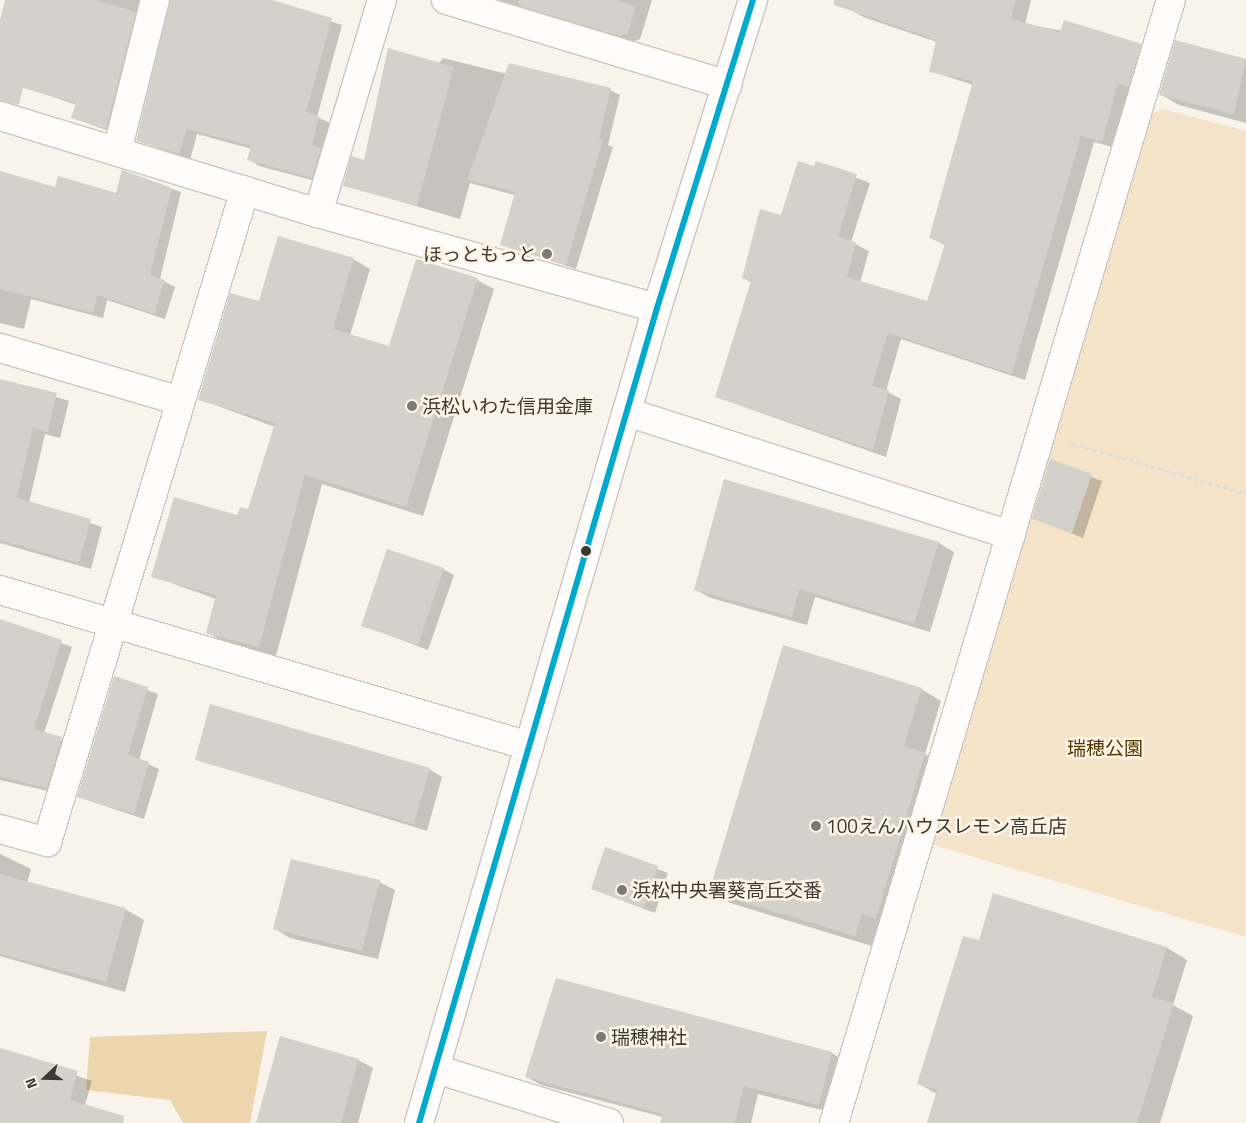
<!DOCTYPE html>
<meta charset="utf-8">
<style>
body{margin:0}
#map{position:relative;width:1246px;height:1123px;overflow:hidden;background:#f8f3eb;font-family:"Titillium Web","Noto Sans JP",sans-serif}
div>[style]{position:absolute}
.green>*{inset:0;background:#f4e3c8}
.forest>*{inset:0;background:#edd5ad}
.shadow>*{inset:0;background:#0003}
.building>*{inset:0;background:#d4d0ca}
.path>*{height:3px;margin-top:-1.5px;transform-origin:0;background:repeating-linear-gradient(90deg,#deddda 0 5px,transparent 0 7.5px)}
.roads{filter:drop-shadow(1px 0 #cac6c0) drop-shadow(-1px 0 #cac6c0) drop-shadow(0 1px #cac6c0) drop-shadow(0 -1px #cac6c0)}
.street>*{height:28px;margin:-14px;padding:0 14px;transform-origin:14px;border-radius:14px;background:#fefdfc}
.secondary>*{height:28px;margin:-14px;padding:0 14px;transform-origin:14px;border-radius:14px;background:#fefdfc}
.bus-1>*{height:6px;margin:-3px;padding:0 3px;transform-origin:3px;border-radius:3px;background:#00a9ce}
.dots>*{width:14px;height:14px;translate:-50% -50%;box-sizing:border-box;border:2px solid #fdf4e6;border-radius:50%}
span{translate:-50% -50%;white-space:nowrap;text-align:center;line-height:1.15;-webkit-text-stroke:5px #fdf4e6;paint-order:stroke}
.poi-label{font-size:19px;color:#3c3933}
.right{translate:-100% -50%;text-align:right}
.left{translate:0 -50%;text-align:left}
.park-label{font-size:19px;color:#533901}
.north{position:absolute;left:20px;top:1053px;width:50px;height:50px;-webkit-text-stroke:4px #fdf4e6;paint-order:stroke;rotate:249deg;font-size:14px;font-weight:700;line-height:20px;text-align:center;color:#3c3933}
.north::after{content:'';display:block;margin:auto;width:18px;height:22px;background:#3c3933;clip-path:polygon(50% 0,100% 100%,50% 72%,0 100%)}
</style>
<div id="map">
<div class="green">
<i style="clip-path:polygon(1163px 109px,1246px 131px,1246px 937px,930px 844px,1144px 118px)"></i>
</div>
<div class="forest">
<i style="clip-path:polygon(267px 1031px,250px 1123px,183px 1123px,170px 1100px,86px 1090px,90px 1037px)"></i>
</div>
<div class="shadow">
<i style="clip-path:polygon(6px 0,153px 0,117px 134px,73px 118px,77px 105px,0 79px,0 25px)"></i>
<i style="clip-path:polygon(171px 0,266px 0,342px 25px,317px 117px,330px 123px,323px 150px,323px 183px,259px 166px,249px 159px,252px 149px,197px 134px,190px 160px,137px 140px)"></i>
<i style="clip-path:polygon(493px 0,652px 0,640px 39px,632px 42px)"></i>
<i style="clip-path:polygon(853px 0,1031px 0,1025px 24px,1141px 45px,1154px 52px,1115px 148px,1094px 142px,1025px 380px,901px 339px,886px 391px,901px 399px,886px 457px,716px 397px,752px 283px,743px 278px,817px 163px,870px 183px,851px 242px,869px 251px,860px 283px,927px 303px,946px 246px,930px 237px,973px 85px,931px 71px,937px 42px,863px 17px,850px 9px)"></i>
<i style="clip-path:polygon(1176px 42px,1246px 60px,1246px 123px,1179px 105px,1160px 94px)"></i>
<i style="clip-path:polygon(443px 58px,507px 74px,610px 90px,620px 95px,608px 145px,613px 147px,576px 269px,501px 244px,515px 195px,470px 183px,460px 219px,344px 185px)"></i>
<i style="clip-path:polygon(0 171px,56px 189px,117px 194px,123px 171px,181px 192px,160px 279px,175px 287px,165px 319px,107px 300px,103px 318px,31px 299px,24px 329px,0 323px)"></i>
<i style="clip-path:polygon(353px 259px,370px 269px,350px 335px,389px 347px,477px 280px,494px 289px,423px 516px,322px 484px,276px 656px,224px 642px,207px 632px,216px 599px,152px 576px,249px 511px,275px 427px,199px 399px,259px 303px)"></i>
<i style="clip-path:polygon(0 380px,69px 401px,60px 438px,45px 434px,29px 503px,102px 527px,91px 569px,0 543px)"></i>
<i style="clip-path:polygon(1050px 461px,1102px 481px,1083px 538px,1033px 518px)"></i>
<i style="clip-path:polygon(939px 543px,954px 552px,930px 632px,815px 597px,807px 625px,711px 598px,696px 590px)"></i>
<i style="clip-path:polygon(443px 569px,454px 575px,428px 650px,362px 625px)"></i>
<i style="clip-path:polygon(0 621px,72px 647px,44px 733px,72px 744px,57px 793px,0 780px)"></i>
<i style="clip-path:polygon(114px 678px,158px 694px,139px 760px,159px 769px,144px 819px,78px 797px)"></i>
<i style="clip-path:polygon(921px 689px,941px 701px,925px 754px,945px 765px,875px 947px,730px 903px,710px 891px)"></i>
<i style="clip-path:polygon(196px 759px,429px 769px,442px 777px,427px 831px)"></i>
<i style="clip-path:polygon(605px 849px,668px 873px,655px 913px,592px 889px)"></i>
<i style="clip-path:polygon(0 854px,31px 869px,27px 883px,125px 909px,144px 920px,125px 992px,0 956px)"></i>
<i style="clip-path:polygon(379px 882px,395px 890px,378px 959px,290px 938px,275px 929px)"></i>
<i style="clip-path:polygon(994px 894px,1167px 948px,1187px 960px,1173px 1005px,1193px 1016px,1160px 1123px,928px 1123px,937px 1094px,919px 1084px,980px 942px)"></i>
<i style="clip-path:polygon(0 1049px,92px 1081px,85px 1105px,125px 1123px,0 1123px)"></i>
<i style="clip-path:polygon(832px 1053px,846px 1062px,834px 1113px,758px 1094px,751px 1123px,662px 1123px,663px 1117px,541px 1085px,527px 1077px)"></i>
<i style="clip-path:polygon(358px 1060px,373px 1068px,358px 1123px,257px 1123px)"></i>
</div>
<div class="building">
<i style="clip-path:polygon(5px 0,95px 0,136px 12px,106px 129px,71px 118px,76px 103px,23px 88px,19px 105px,0 101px,0 20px)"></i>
<i style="clip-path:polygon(170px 0,272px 0,332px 18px,306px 112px,319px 116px,312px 145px,321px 148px,312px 178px,247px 160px,251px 146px,187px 129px,179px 154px,136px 141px)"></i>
<i style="clip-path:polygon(519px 0,616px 0,636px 6px,628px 33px,620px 36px,518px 6px)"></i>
<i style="clip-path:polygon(834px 0,1016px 0,1011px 19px,1060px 32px,1064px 20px,1142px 44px,1129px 87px,1118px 84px,1102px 142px,1081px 136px,1012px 374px,888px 333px,872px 386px,889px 390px,873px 450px,715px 397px,751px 281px,742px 278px,760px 209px,781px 215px,798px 161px,814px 166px,816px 161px,857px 174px,838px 237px,856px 242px,847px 277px,927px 301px,945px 244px,929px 238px,973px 81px,929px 72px,936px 40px,834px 5px)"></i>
<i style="clip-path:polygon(1175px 40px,1246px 59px,1234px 114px,1159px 95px)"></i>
<i style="clip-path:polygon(388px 48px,454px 67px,417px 206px,343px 186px,351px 156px,364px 160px)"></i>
<i style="clip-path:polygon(509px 63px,611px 88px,599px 139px,603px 140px,566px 265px,500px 245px,515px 192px,467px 180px)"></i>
<i style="clip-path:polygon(122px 170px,172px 188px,150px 275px,165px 280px,154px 314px,97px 295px,93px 313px,0 289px,0 171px,55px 187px,58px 176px,116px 193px)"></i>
<i style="clip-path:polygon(278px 236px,354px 258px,333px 329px,389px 346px,416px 259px,478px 278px,406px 507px,305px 475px,259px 647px,206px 633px,216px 595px,151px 577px,174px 497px,237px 515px,240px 507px,248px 509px,275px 423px,198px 400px,230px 293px,259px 301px)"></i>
<i style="clip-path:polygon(0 379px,57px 393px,48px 432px,33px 428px,17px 498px,91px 519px,79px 563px,0 540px)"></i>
<i style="clip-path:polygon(1050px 459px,1092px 474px,1072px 533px,1032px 519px)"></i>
<i style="clip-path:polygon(724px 479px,939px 542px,914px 624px,799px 589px,792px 617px,694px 590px)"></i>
<i style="clip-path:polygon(387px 549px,444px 568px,418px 645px,361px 626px)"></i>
<i style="clip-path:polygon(0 619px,62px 640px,34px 729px,62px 737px,47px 788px,0 777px)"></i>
<i style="clip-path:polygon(783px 645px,922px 688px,904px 746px,925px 753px,876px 919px,862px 914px,855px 936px,709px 892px)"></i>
<i style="clip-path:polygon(114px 676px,148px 687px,128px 755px,149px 762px,134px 814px,77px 797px)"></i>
<i style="clip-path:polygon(210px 704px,430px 768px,414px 824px,195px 760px)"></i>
<i style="clip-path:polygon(605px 847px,658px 866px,644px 908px,591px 889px)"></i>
<i style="clip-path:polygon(291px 859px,380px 880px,362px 951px,273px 929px)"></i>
<i style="clip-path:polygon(0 874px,126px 908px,106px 982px,0 954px)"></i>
<i style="clip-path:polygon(993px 893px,1167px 947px,1152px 997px,1174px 1004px,1137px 1123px,927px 1123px,937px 1090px,917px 1084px,963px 936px,979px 940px)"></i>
<i style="clip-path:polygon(556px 978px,832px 1052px,819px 1105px,744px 1086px,735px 1123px,660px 1123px,663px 1114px,525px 1077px)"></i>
<i style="clip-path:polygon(280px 1036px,359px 1059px,341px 1123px,256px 1123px)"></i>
<i style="clip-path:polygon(0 1048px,78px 1071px,70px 1100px,124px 1116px,123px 1123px,0 1123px)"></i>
</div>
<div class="path">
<i style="left:1071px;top:443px;width:182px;rotate:16.2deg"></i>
</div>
<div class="roads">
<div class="street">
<i style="left:446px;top:0;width:294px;rotate:16.8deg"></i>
<i style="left:0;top:116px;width:332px;rotate:17deg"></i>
<i style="left:318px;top:213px;width:352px;rotate:15.7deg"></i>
<i style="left:117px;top:151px;width:156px;rotate:-75.9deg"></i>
<i style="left:318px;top:213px;width:222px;rotate:-73.3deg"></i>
<i style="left:0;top:348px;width:188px;rotate:16.4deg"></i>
<i style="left:627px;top:412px;width:403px;rotate:17.8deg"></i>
<i style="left:0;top:590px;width:552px;rotate:16.43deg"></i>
<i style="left:0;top:829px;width:49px;rotate:15.5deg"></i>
<i style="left:47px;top:842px;width:681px;rotate:-73.11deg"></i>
<i style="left:436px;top:1069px;width:181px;rotate:17.3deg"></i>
<i style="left:834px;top:1123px;width:1172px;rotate:-73.3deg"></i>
</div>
<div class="secondary">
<i style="left:419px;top:1123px;width:849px;rotate:-73.72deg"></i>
<i style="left:657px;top:308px;width:323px;rotate:-72.7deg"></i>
</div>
</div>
<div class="bus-1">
<i style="left:419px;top:1123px;width:849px;rotate:-73.72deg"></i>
<i style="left:657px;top:308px;width:323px;rotate:-72.7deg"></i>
</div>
<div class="dots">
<i style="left:547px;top:254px;background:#7e7a73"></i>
<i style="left:412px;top:406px;background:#7e7a73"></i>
<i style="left:586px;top:551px;background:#3c3933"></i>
<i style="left:816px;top:826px;background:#7e7a73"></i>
<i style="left:622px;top:890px;background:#7e7a73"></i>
<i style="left:601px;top:1037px;background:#7e7a73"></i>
</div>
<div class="poi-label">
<span class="right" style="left:537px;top:254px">ほっともっと</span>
<span class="left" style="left:422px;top:406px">浜松いわた信用金庫</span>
<span class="left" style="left:826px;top:826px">100えんハウスレモン高丘店</span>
<span class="left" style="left:632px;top:890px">浜松中央署葵高丘交番</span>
<span class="left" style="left:611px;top:1037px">瑞穂神社</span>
</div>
<div class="park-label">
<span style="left:1105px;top:748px">瑞穂公園</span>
</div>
<div class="north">N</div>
</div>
